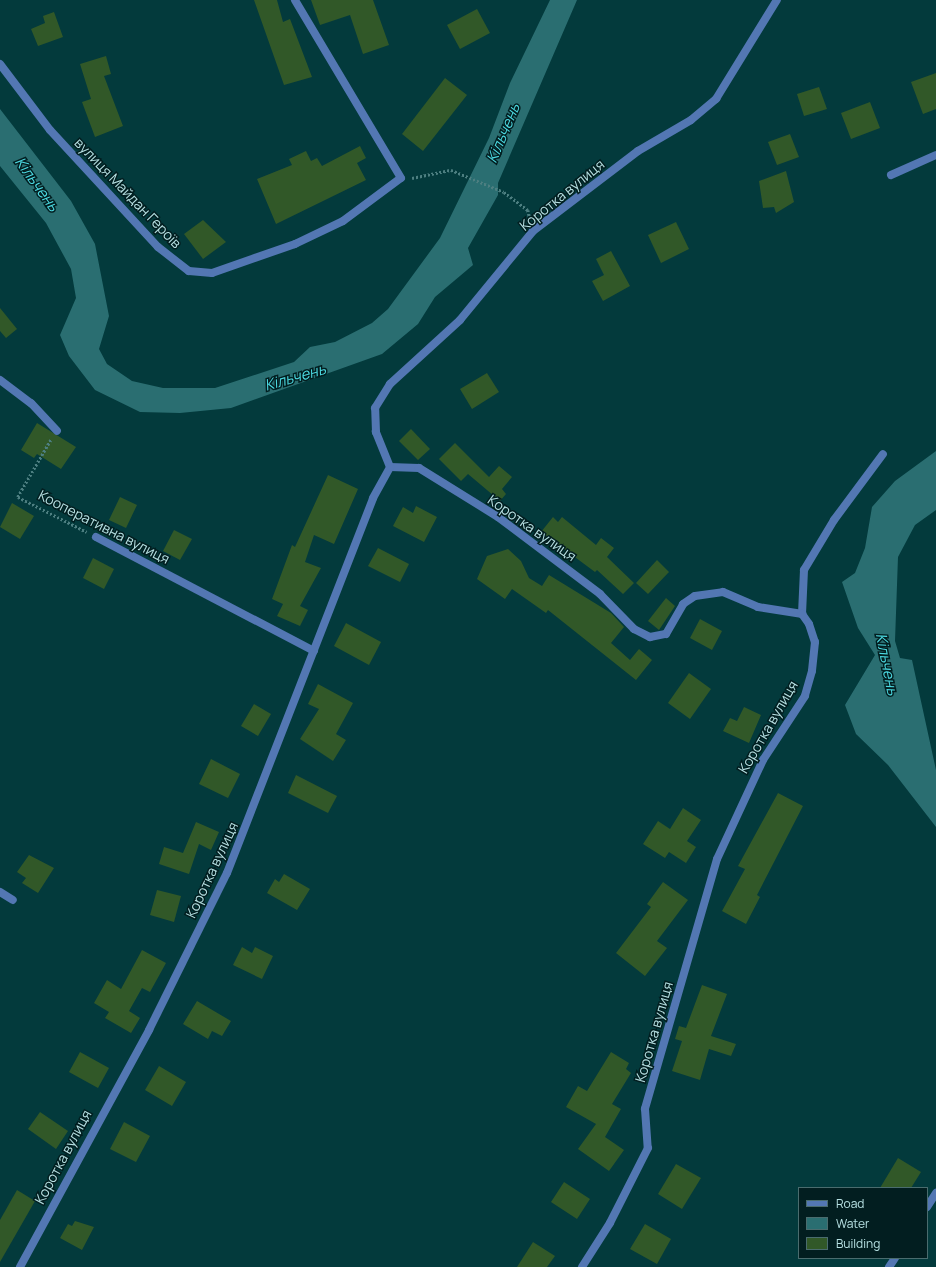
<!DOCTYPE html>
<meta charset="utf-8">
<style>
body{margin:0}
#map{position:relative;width:936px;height:1267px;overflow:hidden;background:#033a3c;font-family:Manrope,sans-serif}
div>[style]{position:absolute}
.water>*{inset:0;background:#2a6e71}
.building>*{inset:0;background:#315828}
.path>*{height:2.5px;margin-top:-1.25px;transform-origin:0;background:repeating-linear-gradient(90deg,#4d7f81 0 2px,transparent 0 4px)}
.service>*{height:8px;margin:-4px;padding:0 4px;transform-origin:4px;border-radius:4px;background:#5377b3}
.minor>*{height:8px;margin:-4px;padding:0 4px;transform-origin:4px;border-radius:4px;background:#5377b3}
span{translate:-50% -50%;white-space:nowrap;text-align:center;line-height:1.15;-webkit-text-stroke:3px #021e20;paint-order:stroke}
.street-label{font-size:14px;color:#b6e0e2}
.water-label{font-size:15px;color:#4cd9e1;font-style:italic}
.legend{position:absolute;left:798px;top:1187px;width:130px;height:72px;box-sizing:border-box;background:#021e20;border:1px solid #4a6c6e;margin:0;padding:5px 7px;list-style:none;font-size:12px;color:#b6e0e2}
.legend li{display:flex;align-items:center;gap:8px;height:20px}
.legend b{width:20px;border:1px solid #4a6c6e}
</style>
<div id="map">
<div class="water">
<i style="clip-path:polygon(550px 0,577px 0,498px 183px,498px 195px,468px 248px,473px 265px,435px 297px,418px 324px,382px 354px,231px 408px,180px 413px,140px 412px,95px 390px,69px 356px,60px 335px,76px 298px,71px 269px,46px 223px,0 166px,0 109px,71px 201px,95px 244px,109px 316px,99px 349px,107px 364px,132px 381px,163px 388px,215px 388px,294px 362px,310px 347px,335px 342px,372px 323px,388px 309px,440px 238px,489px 138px,510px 83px)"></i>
<i style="clip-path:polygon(936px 451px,936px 510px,915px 525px,898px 557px,895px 641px,900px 658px,912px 660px,936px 770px,936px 827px,888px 765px,856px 734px,845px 705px,875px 655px,858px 628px,842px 582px,855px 573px,865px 548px,872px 507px,895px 481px)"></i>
</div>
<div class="building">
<i style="clip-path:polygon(254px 0,277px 0,283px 22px,290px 19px,312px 77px,284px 85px)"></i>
<i style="clip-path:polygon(311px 0,373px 0,389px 45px,363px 54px,350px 15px,320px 25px)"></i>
<i style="clip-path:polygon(477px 9px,490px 33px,460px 49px,447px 25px)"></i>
<i style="clip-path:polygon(54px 12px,63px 37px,38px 46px,31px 29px,45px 23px,43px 16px)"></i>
<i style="clip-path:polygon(106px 56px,111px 74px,104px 76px,123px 126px,95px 137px,82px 102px,91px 99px,80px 64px)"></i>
<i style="clip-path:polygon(936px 73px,936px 109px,923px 114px,911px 82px)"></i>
<i style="clip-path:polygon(445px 78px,467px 95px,423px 151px,402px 134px)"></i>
<i style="clip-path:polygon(819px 87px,827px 109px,804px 116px,797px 94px)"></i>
<i style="clip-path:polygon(870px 102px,880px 128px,851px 139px,841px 113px)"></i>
<i style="clip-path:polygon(790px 134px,799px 157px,777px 165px,768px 142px)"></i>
<i style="clip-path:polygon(360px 146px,366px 158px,357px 163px,366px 180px,276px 224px,257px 179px,292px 165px,289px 159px,306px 151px,311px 161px,317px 158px,322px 166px)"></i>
<i style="clip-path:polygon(786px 171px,794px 202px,776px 213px,774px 207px,763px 208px,759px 181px)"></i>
<i style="clip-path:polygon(203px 220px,226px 242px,203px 259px,184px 234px)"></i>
<i style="clip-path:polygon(676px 222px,689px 249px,661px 263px,648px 235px)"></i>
<i style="clip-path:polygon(611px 251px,630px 286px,603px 301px,592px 281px,604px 275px,596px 259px)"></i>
<i style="clip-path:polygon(0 308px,17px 329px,6px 338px,0 331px)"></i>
<i style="clip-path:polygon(487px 373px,499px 392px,472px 409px,460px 389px)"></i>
<i style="clip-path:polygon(37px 423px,76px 447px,61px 469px,37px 454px,34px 458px,21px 450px)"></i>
<i style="clip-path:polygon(411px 429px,430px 449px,418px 460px,399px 441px)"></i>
<i style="clip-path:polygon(455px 443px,489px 477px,499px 466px,512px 477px,502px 489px,506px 494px,500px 501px,468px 474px,461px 481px,439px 459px)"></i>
<i style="clip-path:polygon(328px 475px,358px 489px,334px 544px,314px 535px,305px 562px,321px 568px,300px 606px,308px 610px,300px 626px,277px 616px,283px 604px,272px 599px,292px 545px,295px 547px)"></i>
<i style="clip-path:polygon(120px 497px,137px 505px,126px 528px,109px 520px)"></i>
<i style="clip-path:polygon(12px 503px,34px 516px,20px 539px,0 527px)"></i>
<i style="clip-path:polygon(416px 506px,437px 517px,424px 542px,393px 526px,403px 507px,413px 513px)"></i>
<i style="clip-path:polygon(553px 517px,558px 522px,562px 517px,596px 545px,601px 538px,614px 548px,607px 557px,634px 583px,623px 594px,597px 570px,595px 572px,541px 532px)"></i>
<i style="clip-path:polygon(174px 530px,192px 539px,180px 560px,163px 551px)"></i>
<i style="clip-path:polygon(378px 548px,409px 564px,400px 582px,368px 566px)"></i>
<i style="clip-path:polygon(508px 549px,521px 561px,529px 578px,542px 586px,549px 575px,611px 613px,624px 627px,611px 643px,630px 660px,639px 649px,652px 660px,636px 680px,548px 610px,546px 613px,512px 589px,505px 599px,477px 579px,487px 556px)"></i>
<i style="clip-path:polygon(93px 558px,114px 569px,104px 589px,83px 578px)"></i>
<i style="clip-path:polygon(657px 560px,669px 572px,648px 594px,636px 583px)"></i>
<i style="clip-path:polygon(666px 598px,675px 606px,659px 630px,648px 621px)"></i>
<i style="clip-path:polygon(700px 619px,722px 631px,712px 650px,690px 638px)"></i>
<i style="clip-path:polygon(346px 623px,381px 642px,369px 665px,334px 646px)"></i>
<i style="clip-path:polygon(689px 673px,711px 689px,690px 719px,668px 703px)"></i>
<i style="clip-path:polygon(318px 684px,353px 703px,336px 734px,346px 740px,333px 761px,300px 739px,319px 709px,308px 704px)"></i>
<i style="clip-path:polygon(254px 704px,271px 714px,258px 736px,241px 726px)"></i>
<i style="clip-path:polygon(744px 707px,761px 715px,749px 743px,723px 731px,730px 718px,737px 721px)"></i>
<i style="clip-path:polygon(211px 759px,240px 774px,228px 798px,199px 784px)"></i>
<i style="clip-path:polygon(296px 775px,337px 796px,328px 813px,288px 793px)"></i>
<i style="clip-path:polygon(778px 793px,803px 806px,757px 895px,760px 897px,746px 924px,722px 911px,745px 869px,738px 866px)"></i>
<i style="clip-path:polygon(683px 808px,701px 820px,687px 841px,696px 847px,686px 863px,669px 852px,665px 858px,643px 844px,658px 821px,670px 829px)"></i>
<i style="clip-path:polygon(196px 822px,219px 832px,211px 850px,199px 844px,189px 874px,159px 864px,164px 847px,183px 853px)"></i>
<i style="clip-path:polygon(29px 855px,54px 868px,38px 893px,22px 883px,26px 878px,17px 872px)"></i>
<i style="clip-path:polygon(284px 874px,310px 889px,297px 910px,267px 893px,275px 879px,279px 882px)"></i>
<i style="clip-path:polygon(663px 882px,688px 900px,657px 941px,667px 948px,645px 976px,616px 953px,651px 907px,647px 904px)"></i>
<i style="clip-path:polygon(157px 890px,181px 896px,174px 922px,150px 915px)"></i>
<i style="clip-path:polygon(242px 947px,252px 953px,255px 947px,273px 956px,262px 979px,233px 965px)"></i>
<i style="clip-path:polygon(142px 950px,166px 963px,150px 992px,142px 988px,129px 1011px,140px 1018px,131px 1033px,105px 1018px,109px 1012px,94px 1003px,107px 980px,121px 989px)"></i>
<i style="clip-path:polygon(702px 985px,727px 994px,711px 1036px,736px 1044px,731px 1056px,709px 1049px,700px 1080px,672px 1071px,682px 1041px,675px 1039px,679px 1026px,686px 1028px)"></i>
<i style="clip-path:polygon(197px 1001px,231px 1021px,222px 1036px,212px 1031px,208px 1039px,183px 1024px)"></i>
<i style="clip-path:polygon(80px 1052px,109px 1068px,98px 1088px,69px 1072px)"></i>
<i style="clip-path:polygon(611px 1052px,629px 1063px,626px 1069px,631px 1073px,612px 1104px,621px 1109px,605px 1137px,624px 1150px,609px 1171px,578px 1149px,596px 1124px,566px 1107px,578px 1086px,587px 1091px)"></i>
<i style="clip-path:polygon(159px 1066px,186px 1082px,172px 1106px,145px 1090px)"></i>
<i style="clip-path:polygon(40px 1112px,68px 1131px,56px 1149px,28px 1129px)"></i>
<i style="clip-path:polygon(124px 1122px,150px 1136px,136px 1162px,110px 1149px)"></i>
<i style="clip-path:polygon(898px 1158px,921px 1172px,911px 1188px,880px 1188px)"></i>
<i style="clip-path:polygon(676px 1164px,701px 1178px,682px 1209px,658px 1194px)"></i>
<i style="clip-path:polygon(564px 1182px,590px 1199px,577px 1219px,551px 1202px)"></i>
<i style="clip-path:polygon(17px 1190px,35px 1201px,0 1262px,0 1220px)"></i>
<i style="clip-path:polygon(75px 1221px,94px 1227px,82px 1250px,60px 1238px,68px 1224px,72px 1226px)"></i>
<i style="clip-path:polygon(645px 1224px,671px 1239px,657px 1264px,630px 1249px)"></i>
<i style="clip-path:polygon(533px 1242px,555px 1256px,547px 1267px,517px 1267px)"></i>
</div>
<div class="path">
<i style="left:412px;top:178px;width:40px;rotate:-12deg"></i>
<i style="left:451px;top:170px;width:57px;rotate:22.5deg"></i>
<i style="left:504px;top:192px;width:30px;rotate:37deg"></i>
<i style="left:528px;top:210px;width:9px;rotate:77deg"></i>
<i style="left:51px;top:440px;width:66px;rotate:120.1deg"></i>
<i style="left:18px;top:497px;width:77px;rotate:26.9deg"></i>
</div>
<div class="service">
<i style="left:802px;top:614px;width:44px;rotate:-87.4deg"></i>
<i style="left:804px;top:570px;width:58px;rotate:-59deg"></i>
<i style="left:834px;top:520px;width:82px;rotate:-53.4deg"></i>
</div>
<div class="minor">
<i style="left:0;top:64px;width:83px;rotate:52.9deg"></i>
<i style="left:50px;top:130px;width:159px;rotate:47.3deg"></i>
<i style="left:158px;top:247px;width:39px;rotate:38deg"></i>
<i style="left:189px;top:271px;width:23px;rotate:5deg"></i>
<i style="left:212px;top:273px;width:88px;rotate:-19.3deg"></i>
<i style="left:295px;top:244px;width:53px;rotate:-25.6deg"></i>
<i style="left:343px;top:221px;width:72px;rotate:-36.6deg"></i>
<i style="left:401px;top:178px;width:207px;rotate:-120.8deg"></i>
<i style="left:891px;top:175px;width:49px;rotate:-24deg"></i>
<i style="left:0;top:380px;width:39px;rotate:37deg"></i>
<i style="left:31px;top:403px;width:38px;rotate:47deg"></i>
<i style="left:390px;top:467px;width:29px;rotate:2deg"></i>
<i style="left:419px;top:468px;width:93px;rotate:31.8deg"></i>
<i style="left:498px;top:517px;width:128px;rotate:37deg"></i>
<i style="left:600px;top:594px;width:49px;rotate:45.8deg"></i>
<i style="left:634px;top:629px;width:18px;rotate:27deg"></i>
<i style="left:650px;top:637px;width:16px;rotate:-11deg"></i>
<i style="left:666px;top:634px;width:34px;rotate:-60deg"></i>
<i style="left:683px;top:604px;width:14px;rotate:-34deg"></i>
<i style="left:695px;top:596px;width:28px;rotate:-8deg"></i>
<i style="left:723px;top:592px;width:38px;rotate:23deg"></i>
<i style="left:758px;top:607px;width:45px;rotate:9deg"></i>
<i style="left:802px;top:614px;width:12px;rotate:55deg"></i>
<i style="left:809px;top:624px;width:19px;rotate:72deg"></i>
<i style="left:815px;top:642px;width:29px;rotate:96deg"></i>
<i style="left:812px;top:671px;width:26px;rotate:106deg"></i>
<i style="left:805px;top:696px;width:77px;rotate:123.3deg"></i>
<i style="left:763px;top:760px;width:109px;rotate:114.9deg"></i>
<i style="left:717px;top:859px;width:260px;rotate:106.1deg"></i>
<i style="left:645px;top:1109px;width:39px;rotate:86deg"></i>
<i style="left:648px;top:1148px;width:84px;rotate:116.9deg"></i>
<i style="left:610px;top:1223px;width:52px;rotate:122.5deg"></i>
<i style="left:96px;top:537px;width:246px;rotate:27.6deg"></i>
<i style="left:0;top:892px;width:15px;rotate:32deg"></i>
<i style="left:927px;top:1207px;width:17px;rotate:-57deg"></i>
<i style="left:20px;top:1267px;width:270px;rotate:-61.4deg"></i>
<i style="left:149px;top:1030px;width:175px;rotate:-63.6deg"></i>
<i style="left:227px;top:873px;width:402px;rotate:-68.7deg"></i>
<i style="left:373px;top:498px;width:35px;rotate:-61deg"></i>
<i style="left:390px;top:467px;width:38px;rotate:-112deg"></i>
<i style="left:376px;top:432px;width:24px;rotate:-92deg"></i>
<i style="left:375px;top:408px;width:28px;rotate:-58deg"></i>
<i style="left:390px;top:384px;width:95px;rotate:-42.4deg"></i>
<i style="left:460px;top:320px;width:115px;rotate:-50.6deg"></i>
<i style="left:533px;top:231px;width:132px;rotate:-37.3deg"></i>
<i style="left:638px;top:151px;width:61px;rotate:-30.3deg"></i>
<i style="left:691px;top:120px;width:33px;rotate:-40deg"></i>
<i style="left:716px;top:99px;width:116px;rotate:-58.4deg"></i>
<i style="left:889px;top:1267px;width:11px;rotate:-56deg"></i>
</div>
<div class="street-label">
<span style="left:128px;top:193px;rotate:46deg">вулиця Майдан Героїв</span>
<span style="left:562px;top:195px;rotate:-39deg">Коротка вулиця</span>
<span style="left:104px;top:527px;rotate:27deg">Кооперативна вулиця</span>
<span style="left:532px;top:528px;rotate:35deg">Коротка вулиця</span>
<span style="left:768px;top:727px;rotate:-60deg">Коротка вулиця</span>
<span style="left:212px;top:870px;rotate:-65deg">Коротка вулиця</span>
<span style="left:654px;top:1032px;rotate:-74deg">Коротка вулиця</span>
<span style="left:63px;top:1157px;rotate:-62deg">Коротка вулиця</span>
</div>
<div class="water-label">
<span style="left:503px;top:133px;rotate:-67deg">Кільчень</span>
<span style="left:37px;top:184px;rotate:54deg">Кільчень</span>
<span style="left:295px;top:377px;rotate:-16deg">Кільчень</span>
<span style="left:887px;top:664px;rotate:79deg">Кільчень</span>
</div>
<ul class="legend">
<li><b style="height:5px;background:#5377b3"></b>Road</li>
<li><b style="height:11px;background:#2a6e71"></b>Water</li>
<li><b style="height:11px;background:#315828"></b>Building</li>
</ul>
</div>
